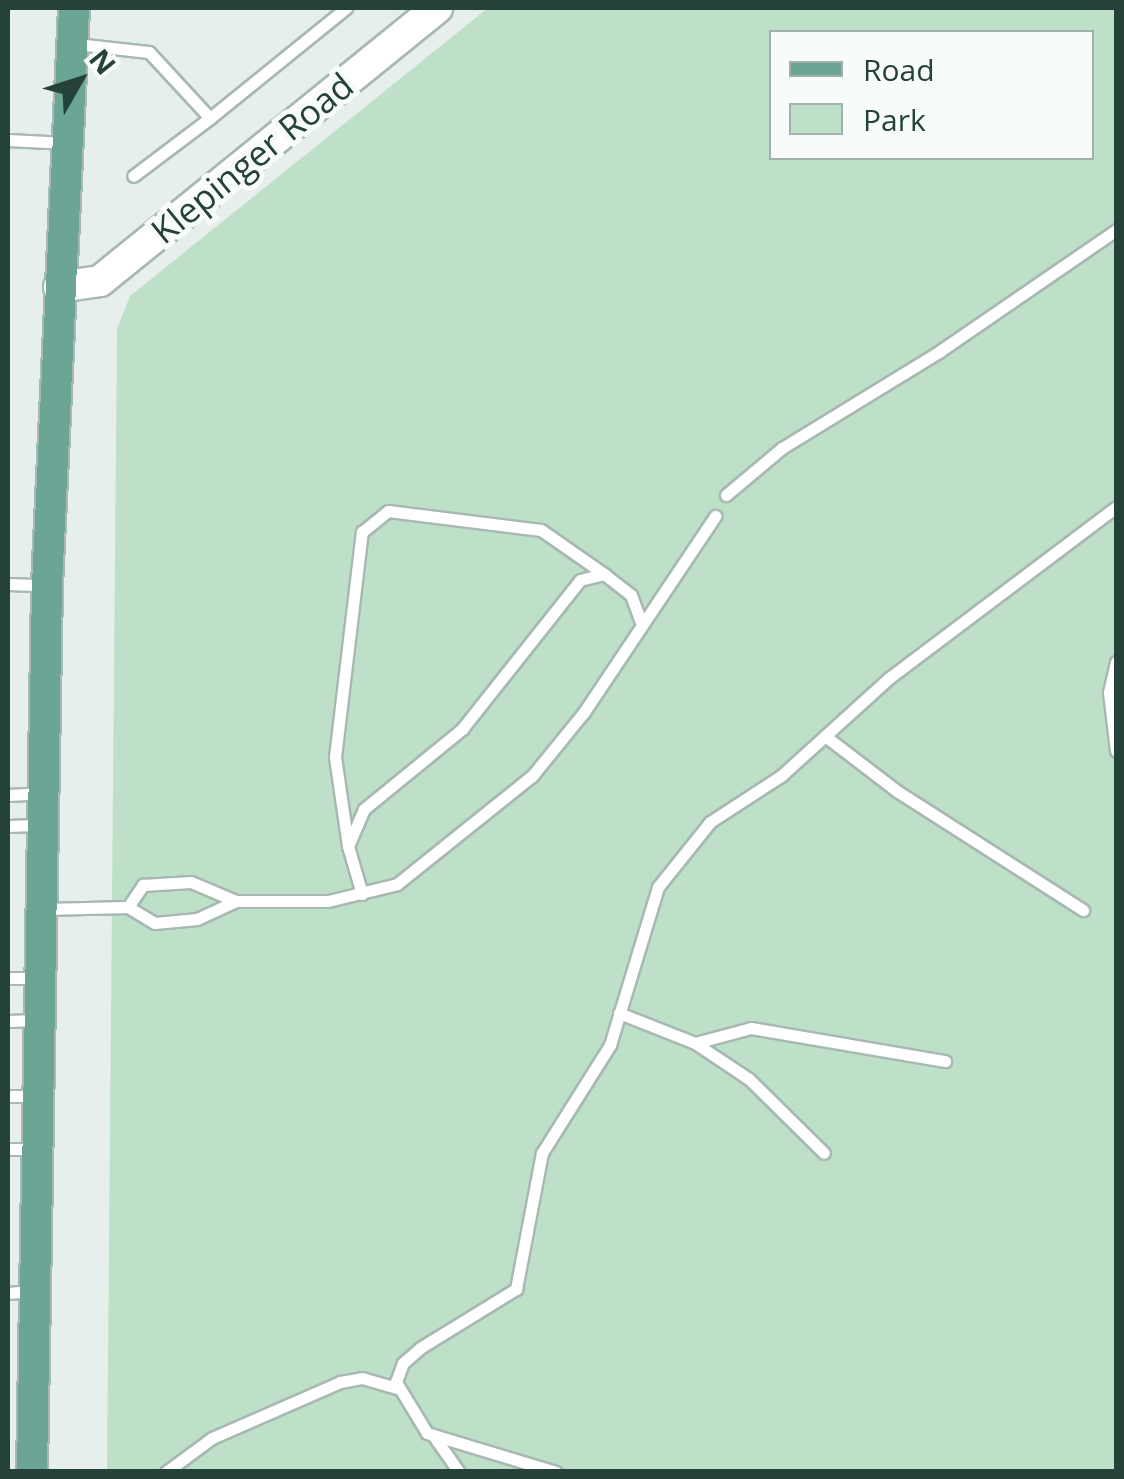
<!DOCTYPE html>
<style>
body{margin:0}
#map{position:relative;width:1124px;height:1479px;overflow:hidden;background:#e6efeb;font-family:"Open Sans",sans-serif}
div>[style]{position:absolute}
.green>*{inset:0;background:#bfe0c8}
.roads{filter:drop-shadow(2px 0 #a8b8b2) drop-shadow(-2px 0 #a8b8b2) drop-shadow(0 2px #a8b8b2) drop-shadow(0 -2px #a8b8b2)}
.service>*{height:11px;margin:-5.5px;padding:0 5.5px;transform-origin:5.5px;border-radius:5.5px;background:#fff}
.tertiary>*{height:30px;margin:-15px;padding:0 15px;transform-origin:15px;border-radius:15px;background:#fff}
.primary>*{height:30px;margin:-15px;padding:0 15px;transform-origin:15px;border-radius:15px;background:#6aa596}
span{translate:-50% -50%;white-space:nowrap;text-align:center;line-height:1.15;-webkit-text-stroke:10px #f7fbf9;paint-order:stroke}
.street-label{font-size:35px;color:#24423a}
.frame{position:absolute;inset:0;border:10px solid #24423a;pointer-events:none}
.legend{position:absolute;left:769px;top:30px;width:325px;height:130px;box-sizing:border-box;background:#f7fbf9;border:2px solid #a3b1ad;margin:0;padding:12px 18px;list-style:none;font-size:30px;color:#24423a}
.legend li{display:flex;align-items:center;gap:20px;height:50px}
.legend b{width:50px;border:2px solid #a3b1ad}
.north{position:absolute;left:30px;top:30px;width:100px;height:100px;-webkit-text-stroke:8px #f7fbf9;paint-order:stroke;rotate:51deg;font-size:28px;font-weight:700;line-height:40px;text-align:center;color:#24423a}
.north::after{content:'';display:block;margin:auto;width:35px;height:45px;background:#24423a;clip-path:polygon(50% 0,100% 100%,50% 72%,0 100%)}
</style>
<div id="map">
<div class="green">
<i style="clip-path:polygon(evenodd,488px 8px,1116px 8px,1116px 1471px,107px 1472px,117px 329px,130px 296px,488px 8px,772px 32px,1092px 32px,1092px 158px,772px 158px,772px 32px)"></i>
</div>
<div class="roads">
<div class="service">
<i style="left:76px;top:44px;width:73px;rotate:6.3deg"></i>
<i style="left:149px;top:52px;width:90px;rotate:47.3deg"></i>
<i style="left:210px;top:118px;width:96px;rotate:143deg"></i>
<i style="left:210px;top:118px;width:175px;rotate:-39deg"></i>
<i style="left:8px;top:140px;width:59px;rotate:2.9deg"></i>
<i style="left:726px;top:495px;width:73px;rotate:-40deg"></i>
<i style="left:782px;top:448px;width:185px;rotate:-31.5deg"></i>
<i style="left:940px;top:351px;width:214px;rotate:-34.5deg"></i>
<i style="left:8px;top:584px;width:35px;rotate:2deg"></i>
<i style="left:1116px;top:662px;width:31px;rotate:103deg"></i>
<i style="left:1109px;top:692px;width:59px;rotate:83.2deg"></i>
<i style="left:825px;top:736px;width:91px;rotate:37.4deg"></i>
<i style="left:897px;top:791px;width:221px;rotate:32.6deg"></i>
<i style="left:8px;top:795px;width:34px;rotate:-3deg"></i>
<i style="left:8px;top:826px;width:33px;rotate:-2deg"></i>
<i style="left:348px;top:846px;width:90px;rotate:-98.3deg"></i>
<i style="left:335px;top:757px;width:227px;rotate:-83.2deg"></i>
<i style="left:362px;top:532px;width:33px;rotate:-39deg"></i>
<i style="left:388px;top:511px;width:154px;rotate:7.1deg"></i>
<i style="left:541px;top:530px;width:77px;rotate:34.9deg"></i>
<i style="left:362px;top:894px;width:50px;rotate:-106.3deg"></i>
<i style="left:348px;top:846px;width:40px;rotate:-66.6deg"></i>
<i style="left:364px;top:809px;width:127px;rotate:-39.2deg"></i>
<i style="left:462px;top:729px;width:190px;rotate:-51.6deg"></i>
<i style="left:580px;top:580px;width:25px;rotate:-14deg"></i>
<i style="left:604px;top:574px;width:34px;rotate:38deg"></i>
<i style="left:631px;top:595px;width:27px;rotate:70deg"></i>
<i style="left:128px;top:907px;width:27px;rotate:-56deg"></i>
<i style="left:143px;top:885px;width:48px;rotate:-3.6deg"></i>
<i style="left:191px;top:882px;width:49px;rotate:22.9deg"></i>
<i style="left:44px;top:909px;width:84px;rotate:-1.4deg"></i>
<i style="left:128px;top:907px;width:31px;rotate:31deg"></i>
<i style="left:155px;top:923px;width:42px;rotate:-5.4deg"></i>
<i style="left:197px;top:919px;width:43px;rotate:-24.8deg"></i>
<i style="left:236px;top:901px;width:92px"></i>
<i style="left:328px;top:901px;width:71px;rotate:-13.8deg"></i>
<i style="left:397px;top:884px;width:173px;rotate:-38.7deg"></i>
<i style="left:532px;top:776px;width:82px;rotate:-50.9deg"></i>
<i style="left:584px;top:712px;width:236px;rotate:-56.2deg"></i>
<i style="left:8px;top:978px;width:30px"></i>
<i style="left:619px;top:1013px;width:82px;rotate:21.5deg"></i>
<i style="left:695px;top:1043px;width:58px;rotate:-15deg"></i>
<i style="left:751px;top:1028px;width:197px;rotate:9.7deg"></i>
<i style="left:8px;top:1021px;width:29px;rotate:-2deg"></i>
<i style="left:695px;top:1043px;width:65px;rotate:33.7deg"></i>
<i style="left:749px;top:1079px;width:105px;rotate:44.6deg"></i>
<i style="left:8px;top:1096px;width:27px"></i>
<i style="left:8px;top:1149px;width:25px"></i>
<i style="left:8px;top:1293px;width:25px;rotate:-5deg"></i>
<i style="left:433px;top:1435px;width:45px;rotate:54.9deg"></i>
<i style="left:166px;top:1472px;width:57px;rotate:-36.5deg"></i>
<i style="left:212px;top:1438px;width:140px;rotate:-23.6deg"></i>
<i style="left:340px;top:1382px;width:22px;rotate:-10deg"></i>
<i style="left:362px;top:1378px;width:36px;rotate:16deg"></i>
<i style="left:556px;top:1472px;width:135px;rotate:-163.2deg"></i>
<i style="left:427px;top:1433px;width:60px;rotate:-121.3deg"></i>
<i style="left:396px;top:1382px;width:20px;rotate:-70deg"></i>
<i style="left:403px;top:1363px;width:23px;rotate:-41deg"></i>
<i style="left:420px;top:1348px;width:113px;rotate:-31.6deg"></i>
<i style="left:516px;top:1289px;width:138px;rotate:-79.2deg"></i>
<i style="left:542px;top:1153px;width:128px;rotate:-57.8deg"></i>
<i style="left:610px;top:1045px;width:165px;rotate:-73.1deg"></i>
<i style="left:658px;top:887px;width:83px;rotate:-51.3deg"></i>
<i style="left:710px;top:822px;width:86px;rotate:-33.1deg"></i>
<i style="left:782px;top:775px;width:144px;rotate:-42.2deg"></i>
<i style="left:889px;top:678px;width:284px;rotate:-37deg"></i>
</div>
<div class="tertiary">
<i style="left:59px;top:287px;width:41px;rotate:-8.3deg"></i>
<i style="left:100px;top:281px;width:434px;rotate:-39deg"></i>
</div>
<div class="primary">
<i style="left:32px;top:1472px;width:887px;rotate:-89.03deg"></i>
<i style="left:47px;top:585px;width:578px;rotate:-87.32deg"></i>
</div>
</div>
<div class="street-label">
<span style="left:252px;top:158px;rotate:-39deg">Klepinger Road</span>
</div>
<div class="frame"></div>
<ul class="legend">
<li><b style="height:12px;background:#6aa596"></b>Road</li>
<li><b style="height:28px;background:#bfe0c8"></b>Park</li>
</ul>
<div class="north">N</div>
</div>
